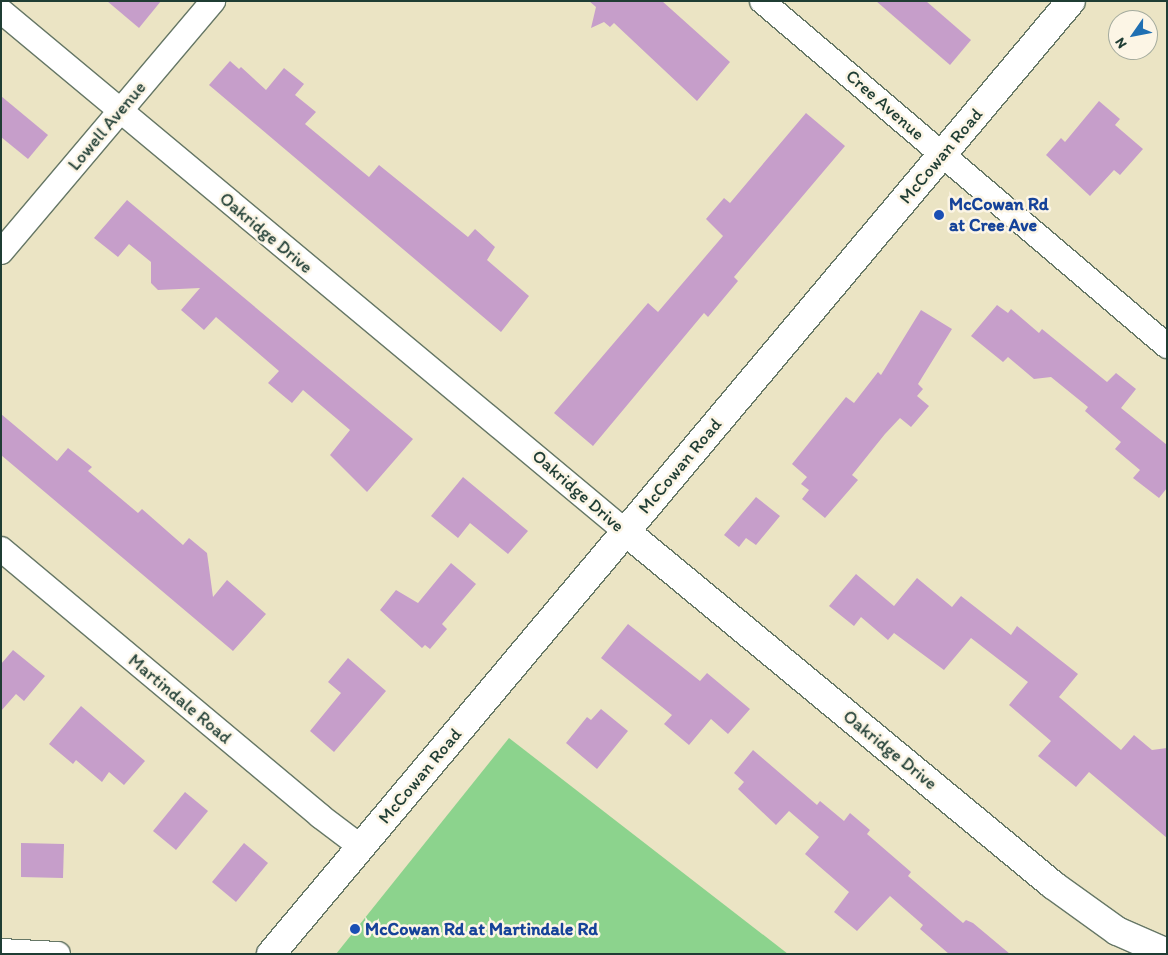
<!DOCTYPE html>
<style>
body{margin:0}
#map{position:relative;width:1168px;height:955px;overflow:hidden;background:#ebe4c4;font-family:Itim,sans-serif}
div>[style]{position:absolute}
.green>*{inset:0;background:#8cd38d}
.building>*{inset:0;background:#c69eca}
.roads{filter:drop-shadow(1px 0 #676) drop-shadow(-1px 0 #676) drop-shadow(0 1px #676) drop-shadow(0 -1px #676)}
.minor>*{height:24px;margin:-12px;padding:0 12px;transform-origin:12px;border-radius:12px;background:#fff}
.tertiary>*{height:28px;margin:-14px;padding:0 14px;transform-origin:14px;border-radius:14px;background:#fff}
.dots>*{width:14px;height:14px;translate:-50% -50%;box-sizing:border-box;border:2px solid #fcf5e5;border-radius:50%}
span{translate:-50% -50%;white-space:nowrap;text-align:center;line-height:1.15;-webkit-text-stroke:5px #fcf5e5;paint-order:stroke}
.street-label{font-size:18px;color:#1f3d34}
.transit-label{font-size:18px;color:#164399;font-weight:700}
.left{translate:0 -50%;text-align:left}
.frame{position:absolute;inset:0;border:2px solid #1f3d34;pointer-events:none}
.north{position:absolute;left:1108px;top:10px;width:50px;height:50px;box-sizing:border-box;background:#fcf5e5;border:1px solid #a4ab9e;border-radius:50%;rotate:237deg;font-size:14px;font-weight:700;line-height:20px;text-align:center;color:#1f3d34}
.north::after{content:'';display:block;margin:auto;width:18px;height:22px;background:#1f6fb2;clip-path:polygon(50% 0,100% 100%,50% 72%,0 100%)}
</style>
<div id="map">
<div class="green">
<i style="clip-path:polygon(509px 738px,788px 954px,336px 954px)"></i>
</div>
<div class="building">
<i style="clip-path:polygon(107px 1px,161px 1px,139px 28px)"></i>
<i style="clip-path:polygon(589px 1px,662px 1px,730px 62px,697px 101px,614px 23px,610px 27px,604px 22px,591px 28px,596px 7px)"></i>
<i style="clip-path:polygon(876px 1px,926px 1px,971px 40px,950px 65px)"></i>
<i style="clip-path:polygon(230px 61px,239px 69px,241px 67px,266px 90px,284px 68px,304px 84px,295px 95px,316px 112px,305px 124px,369px 177px,379px 165px,468px 237px,475px 229px,495px 247px,487px 260px,529px 296px,501px 332px,209px 85px)"></i>
<i style="clip-path:polygon(1px 96px,48px 135px,28px 159px,1px 137px)"></i>
<i style="clip-path:polygon(1099px 101px,1120px 119px,1115px 125px,1143px 149px,1120px 175px,1114px 170px,1090px 196px,1046px 155px,1061px 138px,1065px 142px)"></i>
<i style="clip-path:polygon(806px 113px,845px 146px,734px 277px,738px 281px,708px 317px,704px 313px,593px 446px,554px 413px,648px 303px,658px 312px,723px 236px,706px 219px,724px 198px,730px 203px)"></i>
<i style="clip-path:polygon(127px 200px,413px 439px,367px 492px,330px 455px,350px 430px,303px 390px,292px 403px,268px 383px,279px 371px,216px 317px,204px 330px,181px 310px,200px 288px,158px 290px,151px 283px,151px 262px,129px 244px,118px 257px,94px 238px)"></i>
<i style="clip-path:polygon(997px 305px,1008px 313px,1011px 309px,1039px 333px,1042px 329px,1107px 382px,1116px 373px,1136px 389px,1121px 408px,1167px 445px,1167px 488px,1159px 498px,1133px 478px,1140px 470px,1115px 449px,1121px 442px,1085px 411px,1088px 407px,1051px 377px,1034px 379px,1008px 357px,1003px 362px,971px 336px)"></i>
<i style="clip-path:polygon(921px 310px,952px 329px,918px 384px,923px 389px,917px 396px,929px 406px,911px 427px,900px 418px,885px 434px,852px 475px,858px 480px,825px 518px,802px 499px,809px 490px,801px 484px,807px 477px,792px 464px,846px 397px,854px 403px,878px 372px,881px 375px)"></i>
<i style="clip-path:polygon(1px 414px,57px 461px,68px 448px,92px 467px,88px 471px,138px 513px,142px 509px,183px 545px,189px 538px,207px 553px,213px 597px,227px 580px,266px 614px,233px 651px,1px 455px)"></i>
<i style="clip-path:polygon(463px 477px,528px 531px,508px 554px,470px 523px,458px 538px,431px 516px)"></i>
<i style="clip-path:polygon(756px 497px,780px 516px,756px 545px,746px 538px,739px 547px,724px 535px)"></i>
<i style="clip-path:polygon(451px 563px,476px 584px,442px 624px,447px 629px,430px 649px,425px 645px,422px 648px,380px 610px,396px 590px,418px 603px)"></i>
<i style="clip-path:polygon(856px 574px,894px 606px,917px 578px,952px 607px,961px 596px,1011px 635px,1017px 626px,1078px 674px,1059px 697px,1121px 750px,1134px 735px,1152px 750px,1167px 748px,1167px 838px,1089px 772px,1076px 787px,1038px 756px,1051px 741px,1009px 705px,1028px 682px,971px 638px,944px 670px,894px 633px,888px 640px,861px 617px,854px 626px,829px 606px)"></i>
<i style="clip-path:polygon(628px 624px,700px 681px,707px 673px,750px 709px,728px 734px,711px 719px,689px 745px,664px 724px,672px 715px,601px 658px)"></i>
<i style="clip-path:polygon(13px 650px,45px 676px,24px 701px,16px 694px,1px 711px,1px 664px)"></i>
<i style="clip-path:polygon(348px 658px,386px 691px,334px 752px,310px 731px,341px 693px,328px 682px)"></i>
<i style="clip-path:polygon(81px 706px,145px 761px,124px 785px,109px 772px,102px 782px,76px 760px,73px 764px,49px 744px)"></i>
<i style="clip-path:polygon(601px 709px,628px 731px,597px 769px,566px 743px,587px 717px,591px 720px)"></i>
<i style="clip-path:polygon(753px 750px,817px 805px,820px 801px,844px 821px,850px 813px,870px 830px,867px 834px,911px 872px,908px 876px,963px 923px,966px 920px,973px 923px,1010px 954px,949px 954px,920px 929px,923px 925px,890px 896px,857px 931px,834px 912px,849px 892px,805px 854px,819px 837px,789px 811px,776px 825px,738px 789px,744px 782px,734px 773px)"></i>
<i style="clip-path:polygon(185px 792px,208px 811px,176px 850px,153px 831px)"></i>
<i style="clip-path:polygon(21px 843px,64px 844px,63px 878px,21px 877px)"></i>
<i style="clip-path:polygon(244px 843px,268px 863px,236px 902px,212px 882px)"></i>
</div>
<div class="roads">
<div class="minor">
<i style="left:762px;top:1px;width:532px;rotate:40.43deg"></i>
<i style="left:1px;top:11px;width:812px;rotate:39.81deg"></i>
<i style="left:1px;top:252px;width:329px;rotate:-49.8deg"></i>
<i style="left:1px;top:549px;width:416px;rotate:39.9deg"></i>
<i style="left:320px;top:816px;width:51px;rotate:37.1deg"></i>
<i style="left:1px;top:951px;width:57px;rotate:3deg"></i>
</div>
<div class="tertiary">
<i style="left:625px;top:531px;width:555px;rotate:39.59deg"></i>
<i style="left:1053px;top:885px;width:79px;rotate:35.7deg"></i>
<i style="left:1117px;top:931px;width:55px;rotate:23.7deg"></i>
<i style="left:271px;top:954px;width:1244px;rotate:-49.99deg"></i>
</div>
</div>
<div class="dots">
<i style="left:939px;top:215px;background:#1a4fb4"></i>
<i style="left:355px;top:929px;background:#1a4fb4"></i>
</div>
<div class="street-label">
<span style="left:885px;top:105px;rotate:41deg">Cree Avenue</span>
<span style="left:107px;top:126px;rotate:-50deg">Lowell Avenue</span>
<span style="left:941px;top:156px;rotate:-50deg">McCowan Road</span>
<span style="left:266px;top:233px;rotate:40deg">Oakridge Drive</span>
<span style="left:680px;top:466px;rotate:-50deg">McCowan Road</span>
<span style="left:578px;top:491px;rotate:41deg">Oakridge Drive</span>
<span style="left:180px;top:699px;rotate:40deg">Martindale Road</span>
<span style="left:890px;top:750px;rotate:39deg">Oakridge Drive</span>
<span style="left:420px;top:776px;rotate:-50deg">McCowan Road</span>
</div>
<div class="transit-label">
<span class="left" style="left:949px;top:215px">McCowan Rd<br>at Cree Ave</span>
<span class="left" style="left:365px;top:929px">McCowan Rd at Martindale Rd</span>
</div>
<div class="frame"></div>
<div class="north">N</div>
</div>
